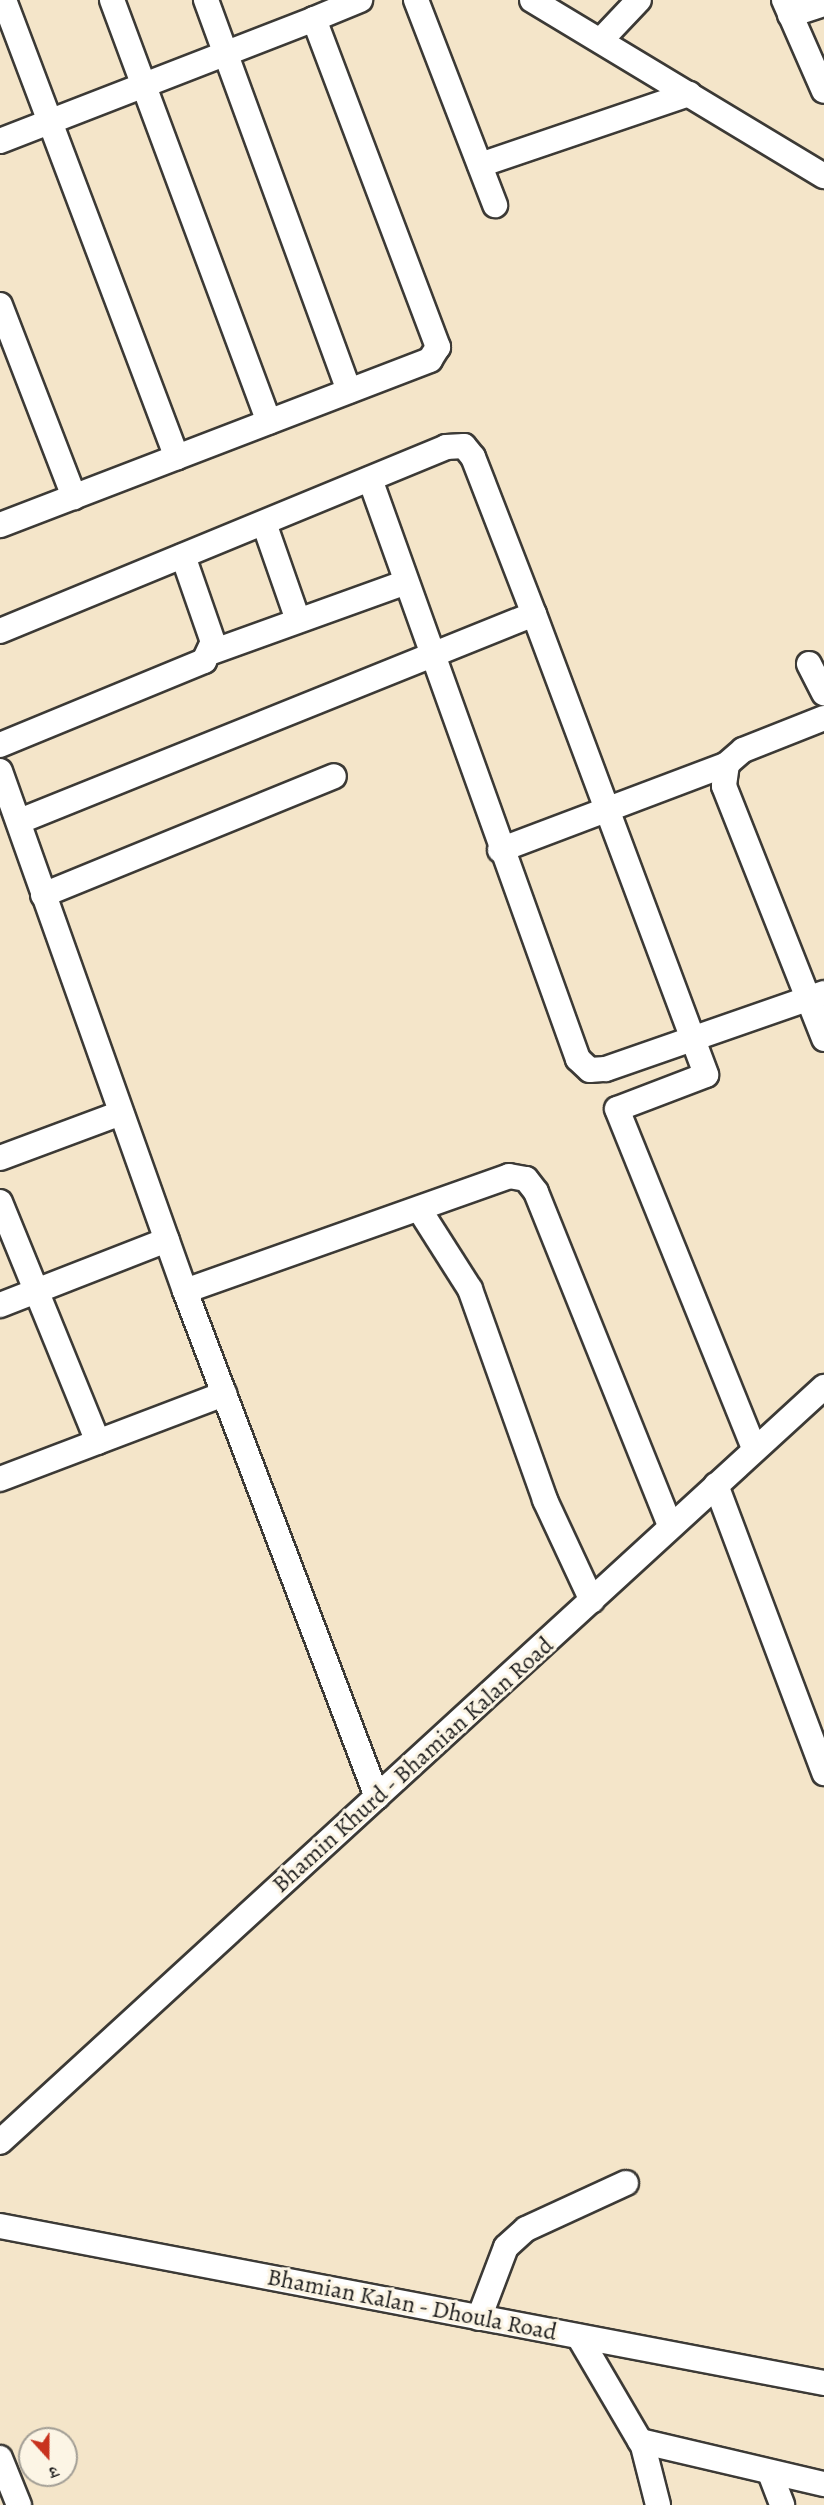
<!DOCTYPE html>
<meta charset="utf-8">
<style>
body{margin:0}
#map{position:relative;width:824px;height:2505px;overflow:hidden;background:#f4e5c9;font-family:Alegreya,"Noto Serif Devanagari",serif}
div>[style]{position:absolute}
.roads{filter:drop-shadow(2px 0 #3c3a36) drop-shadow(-2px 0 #3c3a36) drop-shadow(0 2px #3c3a36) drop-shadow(0 -2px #3c3a36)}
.minor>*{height:24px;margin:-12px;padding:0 12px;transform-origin:12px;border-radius:12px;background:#fff}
span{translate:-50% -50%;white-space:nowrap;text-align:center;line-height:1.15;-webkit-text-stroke:6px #fcf5e5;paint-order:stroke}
.street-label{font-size:24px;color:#1c1c1c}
.north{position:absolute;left:18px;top:2427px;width:60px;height:60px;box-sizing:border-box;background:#fcf5e5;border:2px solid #a29e95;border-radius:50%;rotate:159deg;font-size:16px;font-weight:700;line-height:24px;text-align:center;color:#1c1c1c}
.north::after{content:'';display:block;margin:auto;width:21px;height:27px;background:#c8321e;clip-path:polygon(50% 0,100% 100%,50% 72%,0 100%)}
</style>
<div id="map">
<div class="roads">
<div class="minor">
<i style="left:4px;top:0;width:489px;rotate:69.3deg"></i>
<i style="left:112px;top:0;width:450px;rotate:69.6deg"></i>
<i style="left:206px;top:0;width:416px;rotate:69.9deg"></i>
<i style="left:416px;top:0;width:220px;rotate:68.9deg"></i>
<i style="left:532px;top:0;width:341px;rotate:31.1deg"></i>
<i style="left:784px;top:0;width:99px;rotate:66.3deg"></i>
<i style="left:790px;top:15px;width:36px;rotate:-18deg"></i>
<i style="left:314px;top:19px;width:50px;rotate:-22.4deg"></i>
<i style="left:601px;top:40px;width:55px;rotate:-46.5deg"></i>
<i style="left:0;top:141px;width:337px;rotate:-21.2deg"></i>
<i style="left:314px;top:19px;width:351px;rotate:69.3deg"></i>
<i style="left:438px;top:347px;width:15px;rotate:122deg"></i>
<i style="left:430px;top:360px;width:461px;rotate:159deg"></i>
<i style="left:480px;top:165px;width:221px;rotate:-18.8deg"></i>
<i style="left:0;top:305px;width:206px;rotate:68.9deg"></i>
<i style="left:370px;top:479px;width:616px;rotate:70.27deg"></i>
<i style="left:578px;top:1059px;width:16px;rotate:43deg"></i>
<i style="left:590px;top:1070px;width:16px;rotate:-4deg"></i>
<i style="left:606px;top:1069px;width:231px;rotate:-19.2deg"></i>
<i style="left:264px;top:523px;width:103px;rotate:70.7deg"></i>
<i style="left:0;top:631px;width:482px;rotate:-22.4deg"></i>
<i style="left:446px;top:447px;width:18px;rotate:-3deg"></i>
<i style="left:464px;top:446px;width:14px;rotate:51deg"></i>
<i style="left:473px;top:457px;width:168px;rotate:68.8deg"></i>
<i style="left:534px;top:614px;width:492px;rotate:69.5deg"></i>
<i style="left:706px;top:1075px;width:95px;rotate:159.1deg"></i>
<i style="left:617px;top:1109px;width:366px;rotate:68deg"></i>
<i style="left:212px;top:652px;width:206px;rotate:-19.8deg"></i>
<i style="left:809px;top:664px;width:33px;rotate:63deg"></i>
<i style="left:824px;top:718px;width:87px;rotate:158.4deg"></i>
<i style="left:743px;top:750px;width:21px;rotate:139deg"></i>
<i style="left:727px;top:764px;width:22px;rotate:98deg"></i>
<i style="left:724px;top:786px;width:272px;rotate:68.4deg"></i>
<i style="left:0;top:745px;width:221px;rotate:-22.4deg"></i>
<i style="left:204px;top:661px;width:21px;rotate:-65deg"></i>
<i style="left:213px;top:642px;width:91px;rotate:-109.2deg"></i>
<i style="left:0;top:771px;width:552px;rotate:70.42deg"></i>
<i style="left:185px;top:1291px;width:541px;rotate:69.22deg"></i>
<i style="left:20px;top:821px;width:554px;rotate:-21.94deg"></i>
<i style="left:500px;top:850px;width:243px;rotate:-20.7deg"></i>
<i style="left:43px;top:895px;width:314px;rotate:-22.2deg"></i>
<i style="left:0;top:1158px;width:129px;rotate:-20.4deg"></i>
<i style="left:0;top:1202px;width:259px;rotate:67.8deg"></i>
<i style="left:419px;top:1209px;width:95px;rotate:57.5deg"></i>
<i style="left:470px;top:1289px;width:224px;rotate:70.4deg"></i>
<i style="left:545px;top:1500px;width:111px;rotate:65deg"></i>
<i style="left:185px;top:1291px;width:344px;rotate:-19.5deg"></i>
<i style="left:509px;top:1176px;width:17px;rotate:10deg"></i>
<i style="left:526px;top:1179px;width:16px;rotate:52deg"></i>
<i style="left:536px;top:1192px;width:359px;rotate:68.1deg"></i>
<i style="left:0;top:1305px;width:179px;rotate:-21.3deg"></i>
<i style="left:0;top:1479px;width:240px;rotate:-20.8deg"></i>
<i style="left:716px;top:1485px;width:308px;rotate:69.4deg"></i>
<i style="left:0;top:2142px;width:1118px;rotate:-42.5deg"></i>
<i style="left:0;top:2226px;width:839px;rotate:10.79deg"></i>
<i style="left:479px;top:2318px;width:76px;rotate:-69.2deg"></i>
<i style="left:506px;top:2247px;width:27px;rotate:-42deg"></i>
<i style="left:526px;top:2229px;width:110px;rotate:-24.7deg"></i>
<i style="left:579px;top:2337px;width:121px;rotate:59.6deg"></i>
<i style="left:640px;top:2441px;width:189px;rotate:13.2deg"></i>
<i style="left:642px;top:2442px;width:65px;rotate:75.7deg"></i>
<i style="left:0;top:2458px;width:51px;rotate:68deg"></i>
<i style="left:770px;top:2473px;width:34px;rotate:69deg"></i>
</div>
</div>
<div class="street-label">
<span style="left:413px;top:1765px;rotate:-42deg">Bhamin Khurd - Bhamian Kalan Road</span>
<span style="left:412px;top:2305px;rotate:11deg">Bhamian Kalan - Dhoula Road</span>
</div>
<div class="north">उ</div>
</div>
